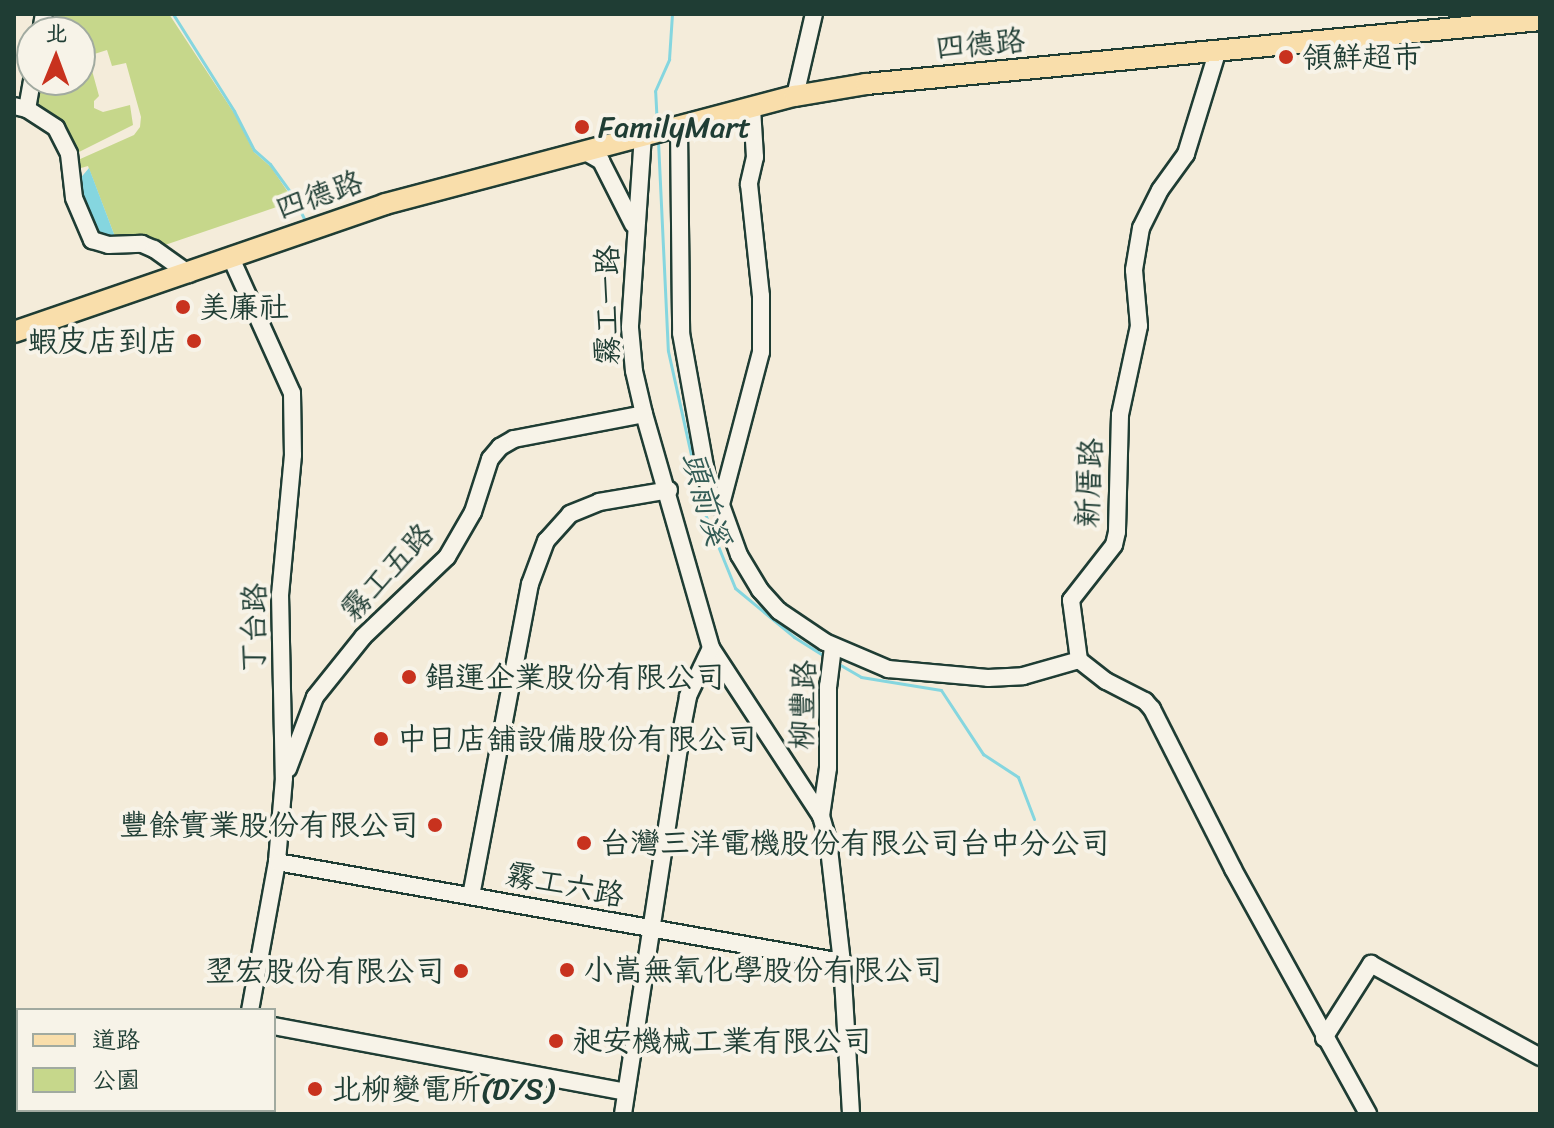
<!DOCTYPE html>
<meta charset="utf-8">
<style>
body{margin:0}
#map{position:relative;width:1554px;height:1128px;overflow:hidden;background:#f4ecda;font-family:Sriracha,"LXGW WenKai TC",sans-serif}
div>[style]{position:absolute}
.green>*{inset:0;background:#c6d78b}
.water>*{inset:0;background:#85d6df}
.stream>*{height:3px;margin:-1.5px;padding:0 1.5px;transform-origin:1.5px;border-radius:1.5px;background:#85d6df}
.roads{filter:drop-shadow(2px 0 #1f3d34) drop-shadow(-2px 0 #1f3d34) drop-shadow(0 2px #1f3d34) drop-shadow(0 -2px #1f3d34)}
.minor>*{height:16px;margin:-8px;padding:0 8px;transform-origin:8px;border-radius:8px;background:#f7f3e8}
.major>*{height:20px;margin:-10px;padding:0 10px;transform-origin:10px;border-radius:10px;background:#f9deab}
.dots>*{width:22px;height:22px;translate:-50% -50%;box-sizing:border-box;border:4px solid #f7f3e8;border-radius:50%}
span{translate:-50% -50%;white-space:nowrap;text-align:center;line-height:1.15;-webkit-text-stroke:8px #f7f3e8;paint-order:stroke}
.street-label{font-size:30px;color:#1f3d34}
.poi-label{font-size:30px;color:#1f3d34}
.left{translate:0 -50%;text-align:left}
.right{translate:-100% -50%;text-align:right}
.water-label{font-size:32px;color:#335c56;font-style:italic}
.frame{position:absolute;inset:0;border:16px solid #1f3d34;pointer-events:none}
.legend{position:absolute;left:16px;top:1008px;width:260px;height:104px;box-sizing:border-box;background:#f7f3e8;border:2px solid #a1aaa0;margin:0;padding:10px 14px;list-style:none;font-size:24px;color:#1f3d34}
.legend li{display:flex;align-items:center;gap:16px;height:40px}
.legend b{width:40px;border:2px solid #a1aaa0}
.north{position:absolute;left:16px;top:16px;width:80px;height:80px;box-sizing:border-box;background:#f7f3e8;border:2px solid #a1aaa0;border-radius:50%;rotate:1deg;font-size:22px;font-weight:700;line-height:32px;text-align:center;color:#1f3d34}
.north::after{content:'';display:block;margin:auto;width:28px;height:36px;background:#c8321e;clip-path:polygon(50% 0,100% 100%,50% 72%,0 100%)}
</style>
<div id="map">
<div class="green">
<i style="clip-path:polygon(53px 14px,169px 14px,236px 116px,254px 152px,271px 167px,294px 201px,162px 246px,117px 242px,88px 166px,81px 168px,78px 160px,134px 135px,140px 127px,141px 117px,126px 63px,112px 66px,107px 50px,88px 56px,99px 96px,94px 101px,94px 108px,103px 112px,130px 105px,133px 125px,75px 154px,61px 119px,40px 107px,36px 98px,40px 80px,80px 80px,80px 32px,50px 32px)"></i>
</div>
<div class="water">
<i style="clip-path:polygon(89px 168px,117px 242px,109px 242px,96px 231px,85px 214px,78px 181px)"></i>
</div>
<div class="stream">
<i style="left:173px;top:14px;width:115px;rotate:57.8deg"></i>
<i style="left:234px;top:111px;width:44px;rotate:62.9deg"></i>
<i style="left:254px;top:150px;width:21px;rotate:41deg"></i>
<i style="left:270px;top:164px;width:39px;rotate:54deg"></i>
<i style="left:293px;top:196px;width:28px;rotate:64deg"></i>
<i style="left:657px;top:126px;width:35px;rotate:-93deg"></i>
<i style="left:655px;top:91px;width:35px;rotate:-66deg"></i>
<i style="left:669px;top:59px;width:45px;rotate:-86.2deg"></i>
<i style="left:658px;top:141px;width:210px;rotate:87.3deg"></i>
<i style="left:668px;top:351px;width:162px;rotate:77.5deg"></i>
<i style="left:703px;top:509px;width:85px;rotate:67.9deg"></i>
<i style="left:735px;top:588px;width:77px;rotate:39.7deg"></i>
<i style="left:794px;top:637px;width:39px;rotate:32deg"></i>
<i style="left:837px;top:663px;width:28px;rotate:30deg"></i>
<i style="left:861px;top:677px;width:81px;rotate:9.2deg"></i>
<i style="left:941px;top:690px;width:77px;rotate:56.7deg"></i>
<i style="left:983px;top:754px;width:42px;rotate:33.3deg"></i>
<i style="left:1018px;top:777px;width:45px;rotate:69.1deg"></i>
</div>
<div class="roads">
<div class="minor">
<i style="left:41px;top:32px;width:18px;rotate:-81deg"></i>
<i style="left:1217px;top:53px;width:106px;rotate:107.1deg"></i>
<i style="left:1186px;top:154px;width:44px;rotate:125.8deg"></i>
<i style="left:1160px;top:190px;width:42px;rotate:116.6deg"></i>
<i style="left:1141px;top:228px;width:43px;rotate:99.5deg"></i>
<i style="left:1134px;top:270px;width:56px;rotate:84.9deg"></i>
<i style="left:1139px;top:326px;width:91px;rotate:102.1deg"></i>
<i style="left:1120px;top:415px;width:117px;rotate:91.5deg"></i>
<i style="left:1117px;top:532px;width:13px;rotate:103deg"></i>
<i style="left:1114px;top:545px;width:70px;rotate:128deg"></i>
<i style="left:1071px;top:600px;width:61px;rotate:82.4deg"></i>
<i style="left:1079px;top:660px;width:34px;rotate:38deg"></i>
<i style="left:1106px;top:681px;width:44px;rotate:27.1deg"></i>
<i style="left:1145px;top:701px;width:11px;rotate:49deg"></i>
<i style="left:1152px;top:709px;width:179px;rotate:63.1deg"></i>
<i style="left:1233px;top:869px;width:280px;rotate:61.1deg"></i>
<i style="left:795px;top:96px;width:84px;rotate:-77deg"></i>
<i style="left:14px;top:106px;width:13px;rotate:13deg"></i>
<i style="left:27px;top:109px;width:35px;rotate:33deg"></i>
<i style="left:56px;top:128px;width:29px;rotate:63deg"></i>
<i style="left:69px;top:154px;width:44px;rotate:83.5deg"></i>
<i style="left:74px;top:198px;width:46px;rotate:66.8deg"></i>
<i style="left:92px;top:240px;width:17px;rotate:17deg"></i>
<i style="left:108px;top:245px;width:34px;rotate:-2deg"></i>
<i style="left:142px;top:244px;width:13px;rotate:23deg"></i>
<i style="left:154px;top:249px;width:43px;rotate:35.5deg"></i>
<i style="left:752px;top:108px;width:49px;rotate:86.5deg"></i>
<i style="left:755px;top:157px;width:28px;rotate:103deg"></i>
<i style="left:749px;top:184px;width:113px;rotate:83.9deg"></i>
<i style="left:761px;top:296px;width:56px;rotate:90deg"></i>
<i style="left:761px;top:352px;width:158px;rotate:104.7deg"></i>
<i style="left:721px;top:505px;width:53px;rotate:70.2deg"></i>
<i style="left:739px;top:555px;width:41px;rotate:59deg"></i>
<i style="left:760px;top:590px;width:28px;rotate:48deg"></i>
<i style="left:779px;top:611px;width:55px;rotate:34deg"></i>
<i style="left:825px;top:642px;width:69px;rotate:23.2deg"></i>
<i style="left:888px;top:669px;width:100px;rotate:5.1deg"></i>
<i style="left:988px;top:678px;width:35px;rotate:-3deg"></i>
<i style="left:1023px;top:676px;width:58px;rotate:-15.9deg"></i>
<i style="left:27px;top:109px;width:29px;rotate:-80deg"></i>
<i style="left:679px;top:128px;width:205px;rotate:89.4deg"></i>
<i style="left:681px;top:333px;width:175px;rotate:79.8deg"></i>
<i style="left:712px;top:505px;width:9px"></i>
<i style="left:643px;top:135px;width:193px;rotate:93.9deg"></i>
<i style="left:630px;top:328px;width:43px;rotate:84.7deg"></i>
<i style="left:634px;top:371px;width:44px;rotate:76.9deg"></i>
<i style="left:644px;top:414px;width:243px;rotate:74deg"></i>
<i style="left:711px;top:648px;width:201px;rotate:56.8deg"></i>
<i style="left:584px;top:151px;width:20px;rotate:30deg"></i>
<i style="left:601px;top:161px;width:71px;rotate:63.1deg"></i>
<i style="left:231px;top:258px;width:148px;rotate:65.7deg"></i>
<i style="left:292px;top:393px;width:62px;rotate:89.1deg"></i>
<i style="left:293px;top:455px;width:140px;rotate:95.3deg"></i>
<i style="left:280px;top:594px;width:184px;rotate:88.8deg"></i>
<i style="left:284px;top:778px;width:84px;rotate:94.8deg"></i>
<i style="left:277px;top:862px;width:150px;rotate:100.3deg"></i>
<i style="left:833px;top:647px;width:39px;rotate:97deg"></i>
<i style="left:828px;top:686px;width:82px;rotate:90deg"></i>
<i style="left:828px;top:768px;width:49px;rotate:98.3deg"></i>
<i style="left:821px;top:816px;width:25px;rotate:74deg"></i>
<i style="left:828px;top:840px;width:123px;rotate:83.5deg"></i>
<i style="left:842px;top:962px;width:152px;rotate:86.6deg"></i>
<i style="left:288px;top:769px;width:77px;rotate:-69.4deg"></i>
<i style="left:315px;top:697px;width:77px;rotate:-51.3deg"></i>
<i style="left:363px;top:637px;width:116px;rotate:-43.6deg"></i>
<i style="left:447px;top:557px;width:52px;rotate:-60deg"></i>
<i style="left:473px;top:512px;width:56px;rotate:-72.2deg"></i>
<i style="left:490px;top:459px;width:16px;rotate:-50deg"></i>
<i style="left:500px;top:447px;width:16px;rotate:-30deg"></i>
<i style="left:514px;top:439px;width:132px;rotate:-10.9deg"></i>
<i style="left:277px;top:862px;width:574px;rotate:10.04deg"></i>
<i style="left:471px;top:896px;width:318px;rotate:-79.3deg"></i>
<i style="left:530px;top:584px;width:46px;rotate:-69.6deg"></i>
<i style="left:546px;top:541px;width:36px;rotate:-48deg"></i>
<i style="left:570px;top:514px;width:31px;rotate:-22deg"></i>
<i style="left:599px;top:502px;width:71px;rotate:-9.7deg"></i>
<i style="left:274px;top:1026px;width:358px;rotate:10.6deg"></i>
<i style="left:1324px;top:1038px;width:88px;rotate:-57.6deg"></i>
<i style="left:1371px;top:964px;width:193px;rotate:28.8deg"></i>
<i style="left:235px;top:1114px;width:4px;rotate:-76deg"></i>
<i style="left:623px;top:1114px;width:385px;rotate:-81.3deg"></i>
<i style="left:681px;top:733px;width:38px;rotate:-79deg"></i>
<i style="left:688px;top:696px;width:53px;rotate:-64.4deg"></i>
</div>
<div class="major">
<i style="left:14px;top:332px;width:392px;rotate:-19deg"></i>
<i style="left:385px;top:204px;width:424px;rotate:-14.8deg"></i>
<i style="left:795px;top:96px;width:72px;rotate:-9.6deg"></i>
<i style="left:866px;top:84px;width:677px;rotate:-5.42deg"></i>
</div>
</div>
<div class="dots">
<i style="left:1286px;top:57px;background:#c8321e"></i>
<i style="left:582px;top:127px;background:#c8321e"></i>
<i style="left:183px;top:307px;background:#c8321e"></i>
<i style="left:194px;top:341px;background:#c8321e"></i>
<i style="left:409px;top:677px;background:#c8321e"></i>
<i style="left:381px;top:739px;background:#c8321e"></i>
<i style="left:435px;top:825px;background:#c8321e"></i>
<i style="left:584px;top:843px;background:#c8321e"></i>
<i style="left:567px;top:970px;background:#c8321e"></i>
<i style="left:461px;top:971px;background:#c8321e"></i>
<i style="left:556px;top:1041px;background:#c8321e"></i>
<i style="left:315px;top:1089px;background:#c8321e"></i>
</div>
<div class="street-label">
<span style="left:980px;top:44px;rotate:-5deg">四德路</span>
<span style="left:319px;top:195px;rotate:-19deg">四德路</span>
<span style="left:607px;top:305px;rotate:-90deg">霧工一路</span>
<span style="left:1089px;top:483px;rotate:-87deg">新厝路</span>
<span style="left:387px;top:572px;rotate:-47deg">霧工五路</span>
<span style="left:254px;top:628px;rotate:-89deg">丁台路</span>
<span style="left:803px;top:705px;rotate:-88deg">柳豐路</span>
<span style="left:565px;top:885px;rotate:11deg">霧工六路</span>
</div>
<div class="poi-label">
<span class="left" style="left:1302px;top:57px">領鮮超市</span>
<span class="left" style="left:598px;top:127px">FamilyMart</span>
<span class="left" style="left:199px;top:307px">美廉社</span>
<span class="right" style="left:178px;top:341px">蝦皮店到店</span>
<span class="left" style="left:425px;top:677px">錩運企業股份有限公司</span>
<span class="left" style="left:397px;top:739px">中日店舖設備股份有限公司</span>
<span class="right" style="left:419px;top:825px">豐餘實業股份有限公司</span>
<span class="left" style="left:600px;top:843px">台灣三洋電機股份有限公司台中分公司</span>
<span class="left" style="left:583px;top:970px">小嵩無氧化學股份有限公司</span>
<span class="right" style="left:445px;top:971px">翌宏股份有限公司</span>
<span class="left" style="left:572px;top:1041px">昶安機械工業有限公司</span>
<span class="left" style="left:331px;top:1089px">北柳變電所(D/S)</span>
</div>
<div class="water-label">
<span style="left:705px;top:499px;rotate:74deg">頭前溪</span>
</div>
<div class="frame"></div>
<ul class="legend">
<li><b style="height:10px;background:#f9deab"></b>道路</li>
<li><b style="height:22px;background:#c6d78b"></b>公園</li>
</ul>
<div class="north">北</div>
</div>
